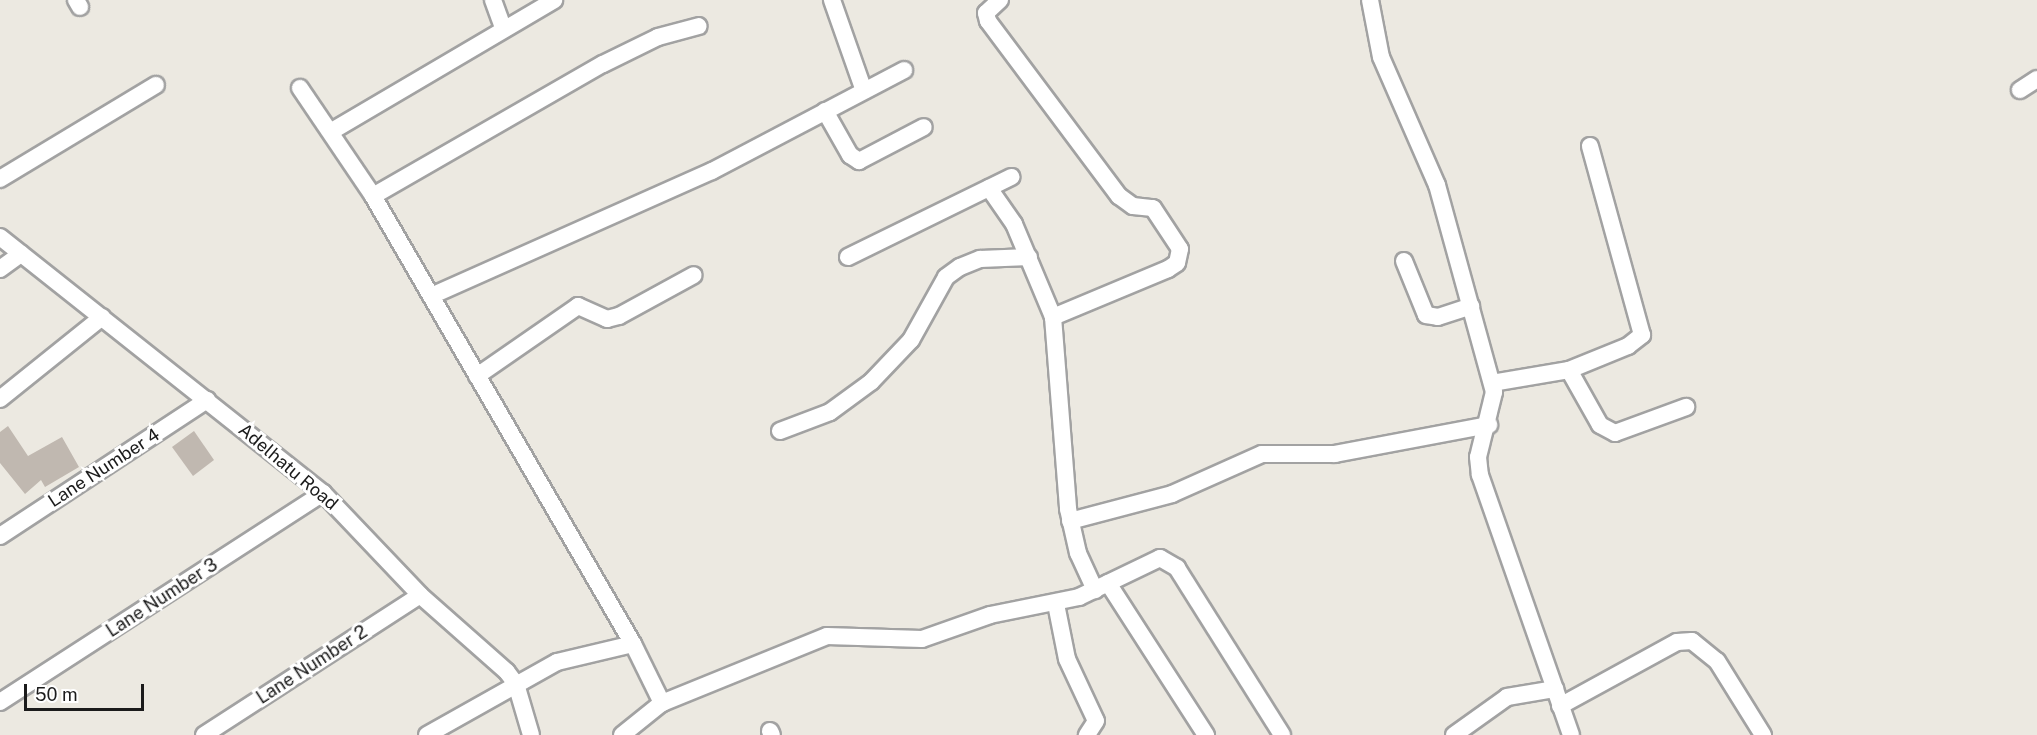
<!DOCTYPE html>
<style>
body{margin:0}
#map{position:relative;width:2037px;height:735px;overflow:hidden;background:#ece9e1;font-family:"Public Sans",sans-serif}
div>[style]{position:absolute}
.building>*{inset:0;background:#c0b8b0}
.roads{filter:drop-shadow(2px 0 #a2a2a2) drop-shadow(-2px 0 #a2a2a2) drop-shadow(0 2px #a2a2a2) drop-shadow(0 -2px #a2a2a2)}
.minor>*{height:16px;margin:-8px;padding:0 8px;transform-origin:8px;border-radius:8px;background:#fff}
span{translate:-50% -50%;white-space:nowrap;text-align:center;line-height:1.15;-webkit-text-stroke:6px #fff;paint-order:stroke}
.street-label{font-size:18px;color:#1b1b1b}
.scale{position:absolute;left:24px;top:684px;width:120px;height:27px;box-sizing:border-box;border:3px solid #1b1b1b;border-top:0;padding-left:8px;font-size:18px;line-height:21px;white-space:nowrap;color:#1b1b1b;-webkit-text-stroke:4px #fff;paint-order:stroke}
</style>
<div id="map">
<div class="building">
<i style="clip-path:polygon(8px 426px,28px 456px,62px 437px,79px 467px,45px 487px,41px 480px,25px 494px,0 463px,0 432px)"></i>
<i style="clip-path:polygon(194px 431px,214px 460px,193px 476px,172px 447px)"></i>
</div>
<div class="roads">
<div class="minor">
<i style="left:76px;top:0;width:8px;rotate:60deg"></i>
<i style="left:493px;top:0;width:29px;rotate:70deg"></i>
<i style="left:832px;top:0;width:96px;rotate:70.6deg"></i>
<i style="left:1000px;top:0;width:19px;rotate:137deg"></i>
<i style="left:986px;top:13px;width:8px;rotate:76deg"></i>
<i style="left:988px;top:21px;width:219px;rotate:53.2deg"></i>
<i style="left:1119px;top:196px;width:17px;rotate:36deg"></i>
<i style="left:1133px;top:206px;width:20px;rotate:6deg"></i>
<i style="left:1153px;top:208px;width:49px;rotate:56.6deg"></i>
<i style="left:1180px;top:249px;width:14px;rotate:102deg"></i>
<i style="left:1177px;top:263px;width:11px;rotate:146deg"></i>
<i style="left:1168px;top:269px;width:125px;rotate:157.3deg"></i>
<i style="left:1370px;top:0;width:58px;rotate:79.1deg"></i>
<i style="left:1381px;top:57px;width:140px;rotate:66.4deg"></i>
<i style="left:1437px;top:185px;width:215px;rotate:74.6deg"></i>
<i style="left:1494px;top:392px;width:67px;rotate:103.8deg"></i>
<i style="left:1478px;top:457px;width:18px;rotate:84deg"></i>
<i style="left:1480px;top:475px;width:275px;rotate:70.7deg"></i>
<i style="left:300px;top:88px;width:130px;rotate:55.9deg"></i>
<i style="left:373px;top:196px;width:518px;rotate:59.87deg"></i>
<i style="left:633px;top:644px;width:66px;rotate:63.8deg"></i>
<i style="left:2020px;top:90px;width:20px;rotate:-33deg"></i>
<i style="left:825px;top:111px;width:51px;rotate:60.4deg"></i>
<i style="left:850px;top:155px;width:11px;rotate:34deg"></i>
<i style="left:859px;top:161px;width:73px;rotate:-27.6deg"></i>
<i style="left:332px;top:131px;width:258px;rotate:-30.5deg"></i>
<i style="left:0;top:179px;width:182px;rotate:-31.1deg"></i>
<i style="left:989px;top:188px;width:44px;rotate:55.2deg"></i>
<i style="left:1014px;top:224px;width:101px;rotate:67.2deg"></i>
<i style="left:1053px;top:317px;width:193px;rotate:85.5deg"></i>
<i style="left:1068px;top:509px;width:45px;rotate:77.2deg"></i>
<i style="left:1078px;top:553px;width:41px;rotate:65.3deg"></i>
<i style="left:373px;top:196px;width:265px;rotate:-29.9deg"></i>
<i style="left:603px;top:64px;width:61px;rotate:-26.1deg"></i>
<i style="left:658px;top:37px;width:42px;rotate:-15deg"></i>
<i style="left:0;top:237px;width:412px;rotate:38.4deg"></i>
<i style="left:323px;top:493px;width:141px;rotate:46.4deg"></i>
<i style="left:420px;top:595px;width:116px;rotate:41.5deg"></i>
<i style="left:507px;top:672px;width:15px;rotate:53deg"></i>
<i style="left:516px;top:684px;width:53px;rotate:73.6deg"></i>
<i style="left:848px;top:257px;width:182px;rotate:-26.1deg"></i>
<i style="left:1404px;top:261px;width:58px;rotate:67.8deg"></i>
<i style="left:1426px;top:315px;width:12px;rotate:9deg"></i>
<i style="left:1438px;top:317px;width:35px;rotate:-18deg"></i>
<i style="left:0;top:269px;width:26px;rotate:-36deg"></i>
<i style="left:431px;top:296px;width:308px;rotate:-24deg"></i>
<i style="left:712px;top:171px;width:217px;rotate:-27.7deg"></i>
<i style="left:1569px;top:370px;width:64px;rotate:-22.1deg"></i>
<i style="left:1628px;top:346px;width:18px;rotate:-38deg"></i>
<i style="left:1642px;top:335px;width:196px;rotate:-105.4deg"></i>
<i style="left:477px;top:376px;width:123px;rotate:-34.7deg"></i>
<i style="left:578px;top:306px;width:32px;rotate:24deg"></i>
<i style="left:607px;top:319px;width:12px;rotate:-14deg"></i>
<i style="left:619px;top:316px;width:85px;rotate:-28.7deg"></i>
<i style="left:1492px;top:383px;width:78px;rotate:-9.6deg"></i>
<i style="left:1569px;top:370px;width:63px;rotate:60.6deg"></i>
<i style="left:1600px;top:425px;width:17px;rotate:28deg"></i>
<i style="left:1615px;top:433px;width:76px;rotate:-20.1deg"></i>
<i style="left:0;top:399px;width:131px;rotate:-38.8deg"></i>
<i style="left:780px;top:431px;width:53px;rotate:-20.8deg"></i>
<i style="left:830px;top:412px;width:51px;rotate:-36.2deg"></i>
<i style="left:871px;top:382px;width:58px;rotate:-46.4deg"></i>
<i style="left:911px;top:340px;width:72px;rotate:-60.9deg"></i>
<i style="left:946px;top:277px;width:17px;rotate:-36deg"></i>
<i style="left:960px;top:267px;width:22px;rotate:-22deg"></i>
<i style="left:980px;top:259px;width:49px;rotate:-2.3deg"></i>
<i style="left:1070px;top:521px;width:106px;rotate:-14.8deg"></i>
<i style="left:1172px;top:494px;width:98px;rotate:-24deg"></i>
<i style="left:1262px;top:454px;width:73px"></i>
<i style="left:1335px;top:454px;width:157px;rotate:-10.7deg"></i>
<i style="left:0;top:536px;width:248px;rotate:-33.3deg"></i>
<i style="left:1108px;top:583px;width:181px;rotate:57.2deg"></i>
<i style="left:1056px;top:604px;width:56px;rotate:78.7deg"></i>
<i style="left:1067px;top:659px;width:68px;rotate:64.9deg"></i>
<i style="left:1096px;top:721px;width:17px;rotate:123deg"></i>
<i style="left:0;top:702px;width:385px;rotate:-32.9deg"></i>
<i style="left:1560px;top:706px;width:133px;rotate:-28.7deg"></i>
<i style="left:1677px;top:642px;width:15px;rotate:-4deg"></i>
<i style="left:1692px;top:641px;width:32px;rotate:39deg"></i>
<i style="left:1717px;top:661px;width:87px;rotate:58.1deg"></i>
<i style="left:770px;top:731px;width:4px;rotate:63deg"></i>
<i style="left:204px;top:735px;width:257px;rotate:-32.9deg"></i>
<i style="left:427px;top:735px;width:149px;rotate:-29.3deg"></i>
<i style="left:557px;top:662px;width:78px;rotate:-13.3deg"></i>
<i style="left:622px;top:735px;width:51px;rotate:-38.7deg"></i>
<i style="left:662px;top:703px;width:178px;rotate:-22.1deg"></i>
<i style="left:827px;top:636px;width:95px;rotate:1.8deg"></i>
<i style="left:922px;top:639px;width:72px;rotate:-19.4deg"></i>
<i style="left:990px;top:615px;width:91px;rotate:-11.4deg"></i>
<i style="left:1079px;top:597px;width:90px;rotate:-25.7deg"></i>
<i style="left:1160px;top:558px;width:20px;rotate:30deg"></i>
<i style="left:1177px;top:568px;width:197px;rotate:57.8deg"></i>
<i style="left:1454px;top:735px;width:65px;rotate:-35.6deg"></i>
<i style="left:1507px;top:697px;width:49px;rotate:-9.5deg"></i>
</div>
</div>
<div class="street-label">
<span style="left:288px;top:467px;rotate:40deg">Adelhatu Road</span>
<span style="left:104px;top:468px;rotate:-33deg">Lane Number 4</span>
<span style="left:162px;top:598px;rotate:-33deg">Lane Number 3</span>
<span style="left:312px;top:665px;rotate:-33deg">Lane Number 2</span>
</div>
<div class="scale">50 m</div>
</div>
